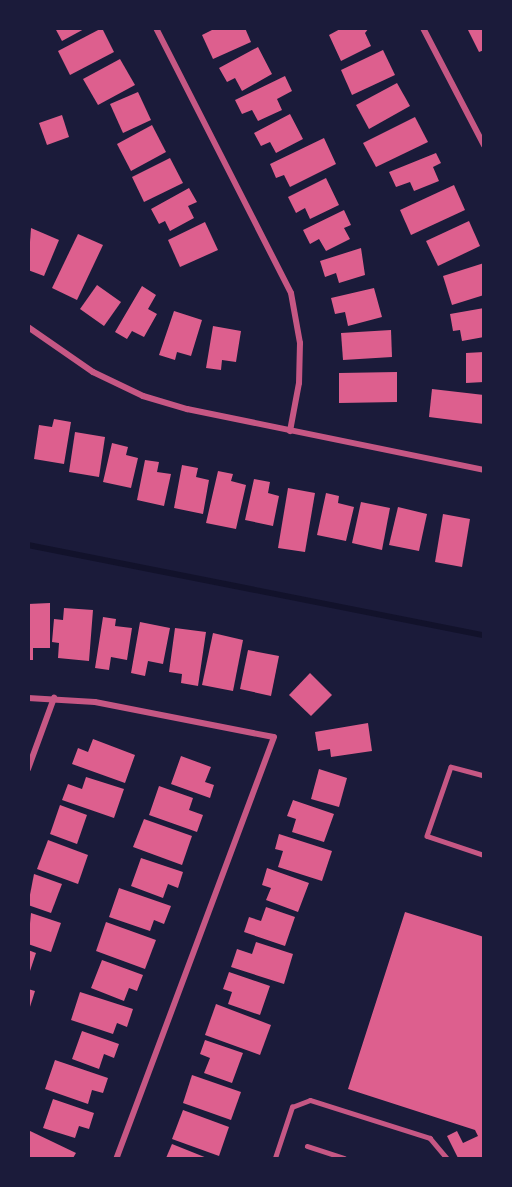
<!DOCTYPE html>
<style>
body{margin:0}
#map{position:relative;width:512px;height:1187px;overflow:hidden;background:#1b1b3a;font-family:"IBM Plex Sans",sans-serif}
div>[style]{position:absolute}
.stream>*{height:6px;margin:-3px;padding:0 3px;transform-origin:3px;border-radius:3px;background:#12122b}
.building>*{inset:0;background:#dd5f8e}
.service>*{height:4.5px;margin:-2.25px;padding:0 2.25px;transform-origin:2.25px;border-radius:2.25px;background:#c65784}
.minor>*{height:6px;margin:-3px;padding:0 3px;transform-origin:3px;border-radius:3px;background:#c65784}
span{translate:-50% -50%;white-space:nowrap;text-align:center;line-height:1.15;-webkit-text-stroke:4.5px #1b1b3a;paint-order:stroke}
.frame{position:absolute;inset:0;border:30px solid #1b1b3a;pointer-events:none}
</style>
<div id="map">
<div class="stream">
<i style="left:28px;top:545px;width:465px;rotate:11.2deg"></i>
</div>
<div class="building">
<i style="clip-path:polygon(55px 28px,86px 28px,62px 41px)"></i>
<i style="clip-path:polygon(102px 28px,114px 52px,70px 75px,58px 51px)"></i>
<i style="clip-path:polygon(216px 28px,245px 28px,251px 42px,213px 59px,202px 35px)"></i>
<i style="clip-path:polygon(342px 28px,369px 28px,365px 33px,371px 46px,341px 61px,329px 35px)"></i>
<i style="clip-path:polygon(467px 28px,484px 28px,484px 50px,479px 52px)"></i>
<i style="clip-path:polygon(258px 47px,272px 74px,242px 91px,235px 78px,227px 82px,219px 68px)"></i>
<i style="clip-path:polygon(383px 50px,395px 75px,352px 95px,341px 70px)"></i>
<i style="clip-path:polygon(120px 59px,135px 85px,98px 105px,83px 79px)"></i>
<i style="clip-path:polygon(285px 76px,292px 91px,277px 99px,282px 110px,258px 121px,252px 110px,242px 114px,235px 100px)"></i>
<i style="clip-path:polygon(397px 83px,410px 106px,369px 129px,356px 105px)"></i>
<i style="clip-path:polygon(138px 92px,151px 120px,123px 133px,110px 104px)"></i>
<i style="clip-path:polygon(290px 114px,303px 139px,276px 153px,270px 142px,261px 146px,254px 133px)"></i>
<i style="clip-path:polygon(62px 115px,69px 137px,47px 145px,39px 123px)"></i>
<i style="clip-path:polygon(415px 117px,428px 142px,376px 167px,363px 143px)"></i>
<i style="clip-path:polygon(152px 125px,166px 152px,131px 171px,117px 144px)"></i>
<i style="clip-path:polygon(324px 138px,336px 164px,290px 187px,284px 175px,276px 178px,270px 164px)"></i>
<i style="clip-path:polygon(436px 153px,441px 163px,433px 167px,439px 181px,414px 191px,410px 182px,396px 187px,389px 172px)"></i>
<i style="clip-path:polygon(170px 158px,183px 183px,144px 202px,132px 177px)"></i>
<i style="clip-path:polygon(326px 178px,339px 205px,310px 219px,305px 208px,296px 213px,288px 197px)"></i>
<i style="clip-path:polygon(454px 185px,465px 210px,411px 235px,400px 210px)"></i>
<i style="clip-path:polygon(189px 188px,197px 202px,188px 206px,194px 218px,170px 231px,165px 221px,159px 224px,151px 209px)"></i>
<i style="clip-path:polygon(344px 210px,351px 225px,344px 228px,350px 239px,326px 251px,319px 239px,310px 244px,303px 230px)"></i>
<i style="clip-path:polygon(469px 221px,480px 246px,438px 266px,426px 241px)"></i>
<i style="clip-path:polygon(205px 222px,218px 250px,180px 267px,168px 240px)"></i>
<i style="clip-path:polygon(31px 228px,59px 240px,44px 276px,28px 270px)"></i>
<i style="clip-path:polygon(78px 234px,103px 245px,77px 300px,52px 288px)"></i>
<i style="clip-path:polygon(361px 248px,365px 275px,339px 283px,336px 273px,325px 277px,320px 261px)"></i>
<i style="clip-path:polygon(484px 263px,484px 295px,452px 305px,443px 276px)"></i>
<i style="clip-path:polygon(97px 285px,121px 302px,104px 326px,80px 309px)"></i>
<i style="clip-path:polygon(142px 286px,156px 295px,148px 309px,157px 314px,144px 337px,132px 331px,127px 339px,115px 332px)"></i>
<i style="clip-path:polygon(374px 288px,382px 317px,348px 326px,345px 312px,335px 314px,331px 298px)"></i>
<i style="clip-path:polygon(484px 308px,484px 337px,462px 341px,460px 330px,453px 331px,450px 314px)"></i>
<i style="clip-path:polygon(174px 311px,202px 320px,191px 356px,177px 352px,175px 360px,159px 355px)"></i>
<i style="clip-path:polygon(213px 326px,241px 331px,236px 362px,222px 360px,221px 370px,206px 368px)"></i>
<i style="clip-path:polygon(391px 330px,392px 357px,343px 360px,341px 333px)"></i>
<i style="clip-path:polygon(484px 352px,484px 382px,466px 383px,466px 353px)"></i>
<i style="clip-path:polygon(397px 372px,397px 402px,339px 403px,339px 373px)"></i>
<i style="clip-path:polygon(432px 389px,484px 395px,484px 424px,429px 417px)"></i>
<i style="clip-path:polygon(54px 419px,71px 422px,64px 464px,34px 459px,39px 425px,52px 427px)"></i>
<i style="clip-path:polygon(75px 432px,105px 437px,99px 477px,69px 472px)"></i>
<i style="clip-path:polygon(112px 443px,128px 447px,126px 455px,138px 458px,131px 488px,103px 482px)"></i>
<i style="clip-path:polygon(145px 460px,159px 462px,157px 472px,171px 474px,164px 506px,137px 500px)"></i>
<i style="clip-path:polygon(182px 465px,198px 468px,196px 477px,209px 480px,203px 514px,174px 508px)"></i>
<i style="clip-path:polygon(218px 471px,233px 474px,231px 481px,246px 485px,236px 529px,206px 523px)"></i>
<i style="clip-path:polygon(254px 479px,270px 482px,268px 493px,279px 496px,273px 526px,245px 520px)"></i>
<i style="clip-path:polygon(288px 488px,315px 493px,305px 552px,278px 548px)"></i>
<i style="clip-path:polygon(326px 493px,339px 496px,338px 503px,354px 507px,346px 541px,317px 535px)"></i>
<i style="clip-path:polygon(361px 502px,390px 508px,382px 550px,352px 543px)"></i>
<i style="clip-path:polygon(398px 507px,427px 514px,419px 551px,389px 545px)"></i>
<i style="clip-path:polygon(443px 514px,470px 519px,462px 567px,435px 562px)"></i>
<i style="clip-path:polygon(50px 603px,50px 648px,33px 648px,33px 660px,28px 660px,28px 604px)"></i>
<i style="clip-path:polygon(64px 608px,93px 610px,89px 661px,58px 658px,59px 643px,52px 642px,54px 619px,63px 620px)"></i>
<i style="clip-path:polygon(103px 617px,116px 619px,115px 626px,132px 628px,127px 660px,111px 657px,109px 670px,95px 668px)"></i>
<i style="clip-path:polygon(140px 622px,170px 628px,163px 664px,148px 661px,145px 676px,131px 673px)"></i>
<i style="clip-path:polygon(175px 628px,206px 632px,198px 686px,181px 683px,182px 674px,169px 672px)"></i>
<i style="clip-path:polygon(213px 633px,243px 640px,233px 691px,202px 685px)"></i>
<i style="clip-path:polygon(248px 650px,279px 656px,271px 696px,240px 689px)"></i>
<i style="clip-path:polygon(310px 673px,332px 695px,311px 716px,289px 695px)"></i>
<i style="clip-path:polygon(368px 723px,372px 751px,331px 757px,330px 749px,318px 751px,315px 732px)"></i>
<i style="clip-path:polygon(93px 739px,135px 755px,125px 783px,72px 764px,78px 748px,88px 752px)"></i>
<i style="clip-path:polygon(181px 756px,211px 767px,205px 782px,214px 785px,210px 798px,171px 784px)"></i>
<i style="clip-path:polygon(319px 769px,347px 778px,339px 807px,311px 799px)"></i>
<i style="clip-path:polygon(86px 777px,124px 789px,114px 818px,62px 800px,68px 784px,82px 789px)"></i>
<i style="clip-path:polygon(159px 786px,193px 798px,189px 810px,203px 815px,197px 832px,149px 815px)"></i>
<i style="clip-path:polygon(293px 800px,334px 814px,324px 842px,292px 832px,296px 819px,287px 816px)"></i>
<i style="clip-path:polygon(60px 805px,87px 815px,77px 844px,50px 834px)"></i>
<i style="clip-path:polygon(144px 819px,192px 836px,182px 865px,133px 847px)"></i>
<i style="clip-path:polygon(279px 834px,332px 851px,322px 881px,278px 867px,283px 851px,275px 849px)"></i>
<i style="clip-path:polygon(48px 840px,88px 855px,78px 884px,37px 869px)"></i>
<i style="clip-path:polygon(141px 858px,183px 872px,178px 888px,168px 884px,163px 898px,131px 886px)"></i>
<i style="clip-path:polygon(267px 868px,309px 883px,298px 912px,266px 900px,271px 888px,262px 885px)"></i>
<i style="clip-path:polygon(34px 874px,62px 884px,51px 913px,28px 905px)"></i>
<i style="clip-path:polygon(119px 888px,171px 906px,164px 924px,154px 920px,150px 931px,109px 917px)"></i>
<i style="clip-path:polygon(266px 907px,295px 917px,285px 946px,244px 932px,249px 917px,261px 921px)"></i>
<i style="clip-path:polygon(405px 912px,484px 937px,484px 1158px,458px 1158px,447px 1136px,457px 1131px,463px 1143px,478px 1136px,475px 1130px,348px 1089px)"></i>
<i style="clip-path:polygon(31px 913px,61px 923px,51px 952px,28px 944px)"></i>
<i style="clip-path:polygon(106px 922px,156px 940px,145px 969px,96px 951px)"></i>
<i style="clip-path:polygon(256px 942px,293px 954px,284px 984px,231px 967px,237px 949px,252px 954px)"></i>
<i style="clip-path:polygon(28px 950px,36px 953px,29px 974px,28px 974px)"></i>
<i style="clip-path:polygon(102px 960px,143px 975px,137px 991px,129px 988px,124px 1001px,91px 988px)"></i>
<i style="clip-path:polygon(229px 972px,270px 986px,260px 1015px,228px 1004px,232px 992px,223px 989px)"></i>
<i style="clip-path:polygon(28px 989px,35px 991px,29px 1010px,28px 1010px)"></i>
<i style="clip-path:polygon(80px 992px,133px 1009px,127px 1027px,117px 1023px,113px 1034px,71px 1020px)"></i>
<i style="clip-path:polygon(216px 1004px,271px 1025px,260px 1055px,205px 1035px)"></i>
<i style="clip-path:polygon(82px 1031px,119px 1044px,114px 1058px,104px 1054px,99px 1069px,72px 1059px)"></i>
<i style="clip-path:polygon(205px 1040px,243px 1053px,232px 1083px,204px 1073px,210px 1058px,200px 1054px)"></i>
<i style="clip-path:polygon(55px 1060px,108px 1078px,103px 1093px,92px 1090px,88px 1104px,45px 1089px)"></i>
<i style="clip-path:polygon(192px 1075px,241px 1092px,231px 1120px,183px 1103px)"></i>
<i style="clip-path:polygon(53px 1099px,94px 1113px,89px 1129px,79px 1126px,75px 1138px,43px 1128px)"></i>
<i style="clip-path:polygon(183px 1110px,229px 1127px,219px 1156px,172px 1139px)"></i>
<i style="clip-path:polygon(28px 1130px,76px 1153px,73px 1158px,28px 1158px)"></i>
<i style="clip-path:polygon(172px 1144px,207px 1158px,166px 1158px)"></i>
</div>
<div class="service">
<i style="left:484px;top:776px;width:34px;rotate:-165deg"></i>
<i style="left:451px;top:767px;width:73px;rotate:109.2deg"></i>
<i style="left:427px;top:836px;width:60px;rotate:18.4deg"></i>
<i style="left:307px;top:1146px;width:39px;rotate:18deg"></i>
<i style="left:275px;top:1158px;width:54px;rotate:-71.6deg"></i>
<i style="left:292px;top:1107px;width:19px;rotate:-21deg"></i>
<i style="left:310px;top:1100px;width:126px;rotate:17.6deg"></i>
<i style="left:430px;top:1138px;width:26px;rotate:50deg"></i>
</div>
<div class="minor">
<i style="left:156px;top:28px;width:297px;rotate:63deg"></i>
<i style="left:291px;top:293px;width:51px;rotate:79.8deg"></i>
<i style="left:300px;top:343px;width:40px;rotate:91.4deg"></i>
<i style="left:299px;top:383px;width:49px;rotate:100.6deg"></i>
<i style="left:423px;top:28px;width:132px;rotate:62.5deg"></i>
<i style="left:28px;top:327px;width:79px;rotate:34.7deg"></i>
<i style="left:93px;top:372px;width:55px;rotate:25.6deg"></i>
<i style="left:143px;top:396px;width:46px;rotate:16.5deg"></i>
<i style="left:187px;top:409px;width:303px;rotate:11.6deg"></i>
<i style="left:28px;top:698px;width:67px;rotate:3.4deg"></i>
<i style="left:95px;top:702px;width:182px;rotate:11.1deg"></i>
<i style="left:274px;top:737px;width:449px;rotate:110.5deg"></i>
<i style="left:28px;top:769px;width:76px;rotate:-69.9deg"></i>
</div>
<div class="frame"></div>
</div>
